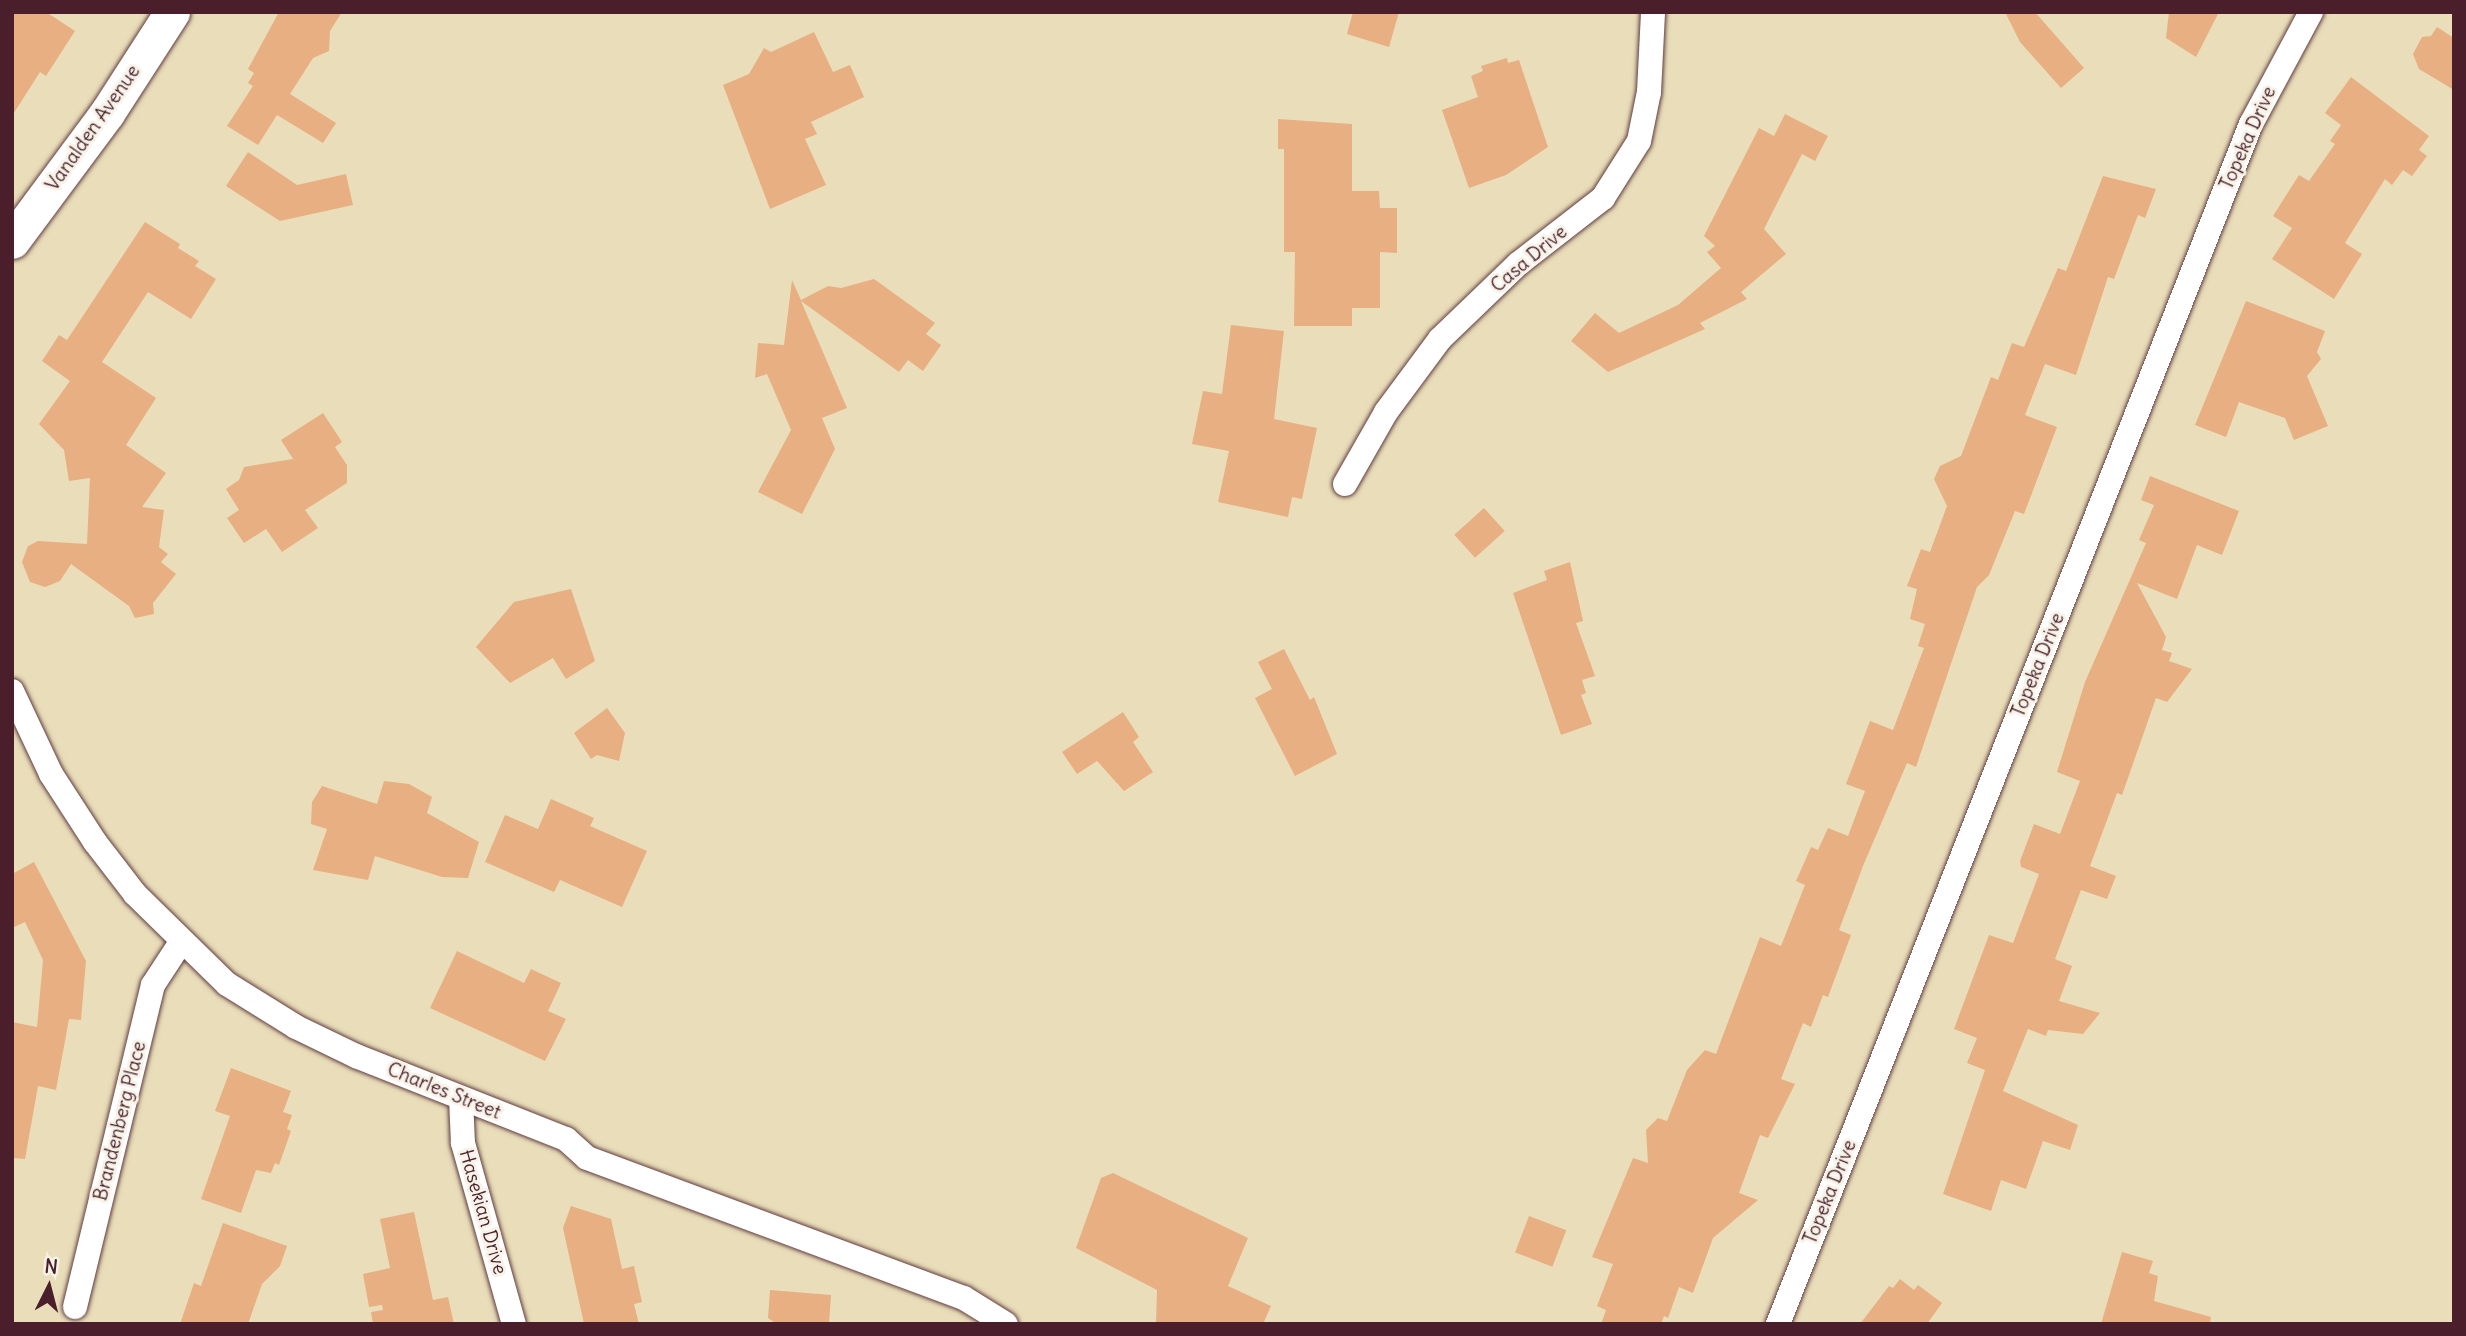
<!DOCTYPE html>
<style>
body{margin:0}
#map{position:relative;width:2466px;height:1336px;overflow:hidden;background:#e9deb9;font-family:Delius,sans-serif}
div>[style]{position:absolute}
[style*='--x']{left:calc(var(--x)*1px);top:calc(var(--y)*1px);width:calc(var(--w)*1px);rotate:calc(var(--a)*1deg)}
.building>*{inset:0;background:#e8af83;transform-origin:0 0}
.roads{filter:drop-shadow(0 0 2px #623c40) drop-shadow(0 0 2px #623c40)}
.street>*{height:24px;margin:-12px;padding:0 12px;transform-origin:12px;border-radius:12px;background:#fff}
.secondary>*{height:35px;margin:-17.5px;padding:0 17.5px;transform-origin:17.5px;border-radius:17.5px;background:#fff}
span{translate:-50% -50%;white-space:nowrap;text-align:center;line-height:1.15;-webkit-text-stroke:6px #f7f3e8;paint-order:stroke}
.street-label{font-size:19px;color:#4a1f2b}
.frame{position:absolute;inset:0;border:14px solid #4a1f2b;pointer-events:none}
.north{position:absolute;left:14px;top:1252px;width:70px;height:70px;-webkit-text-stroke:5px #f7f3e8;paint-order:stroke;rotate:6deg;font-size:19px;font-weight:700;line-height:28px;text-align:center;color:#4a1f2b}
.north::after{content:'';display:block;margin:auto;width:24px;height:32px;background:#4a1f2b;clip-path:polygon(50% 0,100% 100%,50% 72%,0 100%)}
</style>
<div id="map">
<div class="building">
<i style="clip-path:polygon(12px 12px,46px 12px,75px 31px,46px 76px,40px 72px,12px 116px)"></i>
<i style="clip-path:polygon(279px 12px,342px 12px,330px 31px,329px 51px,313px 58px,290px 94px,336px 123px,323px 143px,277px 115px,258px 145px,227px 126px,253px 86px,248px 83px,254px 73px,248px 69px)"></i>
<i style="clip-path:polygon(1353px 12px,1399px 12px,1389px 47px,1347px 34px)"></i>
<i style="clip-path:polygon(2005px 12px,2035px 12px,2084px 68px,2061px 88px,2020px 42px)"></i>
<i style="clip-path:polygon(2169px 12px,2219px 12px,2196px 57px,2166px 38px)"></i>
<i style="clip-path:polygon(2437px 27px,2454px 38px,2454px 90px,2419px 69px,2413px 54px,2422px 37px,2431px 36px)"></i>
<i style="clip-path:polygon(814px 32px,833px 72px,850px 65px,864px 97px,811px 122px,817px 134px,805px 139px,826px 185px,770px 209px,723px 85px,749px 74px,764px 48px,771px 52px)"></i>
<i style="clip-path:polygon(1507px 58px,1508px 63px,1519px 60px,1548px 147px,1506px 175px,1469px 188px,1442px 110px,1478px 97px,1471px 76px,1483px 71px,1481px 66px)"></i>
<i style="clip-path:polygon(2351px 77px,2429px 136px,2419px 150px,2427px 156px,2412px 176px,2403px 170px,2392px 185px,2385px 179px,2345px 243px,2362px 254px,2334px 299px,2272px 259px,2292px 228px,2273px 216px,2299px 175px,2309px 181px,2335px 144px,2330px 141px,2341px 125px,2325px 113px)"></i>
<i style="clip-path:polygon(1785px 114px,1828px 136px,1815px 161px,1802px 154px,1764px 229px,1786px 254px,1741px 292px,1747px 299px,1700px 323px,1705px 329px,1608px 372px,1571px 341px,1595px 313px,1619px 333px,1678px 305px,1721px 268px,1707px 252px,1715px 246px,1704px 236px,1759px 128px,1774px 136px)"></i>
<i style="clip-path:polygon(1278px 119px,1352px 124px,1352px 191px,1379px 191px,1380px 208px,1397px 208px,1397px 253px,1380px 252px,1380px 308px,1352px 308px,1352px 326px,1294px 326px,1295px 252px,1284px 252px,1284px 149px,1278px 149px)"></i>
<i style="clip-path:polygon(248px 152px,297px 185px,346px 174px,353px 205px,280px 221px,226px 186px)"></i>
<i style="clip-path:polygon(2103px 176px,2156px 189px,2145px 218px,2138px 215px,2114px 279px,2108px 277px,2076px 375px,2045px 364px,2025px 415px,2057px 427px,2024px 514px,2015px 511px,1989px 575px,1977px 587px,1916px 767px,1907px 763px,1863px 866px,1839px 930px,1851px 935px,1828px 997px,1823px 995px,1811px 1027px,1803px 1023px,1781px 1079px,1795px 1084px,1768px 1138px,1760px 1135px,1739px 1193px,1758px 1200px,1713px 1238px,1693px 1293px,1679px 1287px,1668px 1318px,1664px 1316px,1661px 1324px,1601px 1324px,1606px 1310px,1597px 1306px,1613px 1264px,1592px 1257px,1633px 1158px,1648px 1163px,1646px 1130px,1658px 1118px,1667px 1121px,1687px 1070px,1705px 1050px,1716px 1054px,1760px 937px,1781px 946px,1805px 885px,1796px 881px,1811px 847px,1818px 850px,1828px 828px,1848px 836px,1865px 791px,1846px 784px,1870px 721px,1893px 730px,1924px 648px,1918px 646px,1925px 624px,1910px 619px,1917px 589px,1907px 586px,1921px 549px,1930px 552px,1947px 506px,1934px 479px,1940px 466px,1961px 456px,1991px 377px,1998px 380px,2012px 343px,2024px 347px,2058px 268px,2066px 271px)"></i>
<i style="clip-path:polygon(145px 222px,180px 244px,178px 248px,199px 261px,195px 266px,216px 279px,191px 319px,148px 292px,102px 362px,156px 398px,126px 445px,166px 473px,142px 507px,164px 510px,159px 547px,168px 554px,161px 562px,176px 574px,153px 603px,154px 614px,135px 618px,129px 606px,71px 564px,60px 581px,45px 587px,30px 582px,22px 562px,28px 546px,38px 541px,87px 544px,90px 478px,69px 481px,64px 450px,39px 424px,70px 381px,42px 361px,59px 335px,67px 340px)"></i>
<i style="clip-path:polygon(874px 279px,935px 323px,926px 334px,941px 345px,923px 371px,908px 360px,899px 372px,801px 301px,847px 408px,822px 418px,835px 449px,802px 514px,758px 492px,791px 430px,767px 374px,755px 378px,758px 343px,784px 345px,792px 280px,801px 300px,828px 286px,841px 288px)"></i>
<i style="clip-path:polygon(2246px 301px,2325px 331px,2317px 352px,2321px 359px,2307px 376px,2328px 426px,2294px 440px,2285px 418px,2239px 402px,2226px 437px,2195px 425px)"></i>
<i style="clip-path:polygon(1231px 325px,1284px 331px,1274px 419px,1317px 428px,1302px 499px,1292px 497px,1288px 517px,1218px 502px,1229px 451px,1192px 444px,1203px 391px,1222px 394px)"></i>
<i style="clip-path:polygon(323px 413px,342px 442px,335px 447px,347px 465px,347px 483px,305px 510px,318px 528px,282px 552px,266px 529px,244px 543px,227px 518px,239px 510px,226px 489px,239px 480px,244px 467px,293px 459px,281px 440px)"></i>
<i style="clip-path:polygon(2150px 476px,2239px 511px,2222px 555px,2197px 545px,2177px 599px,2137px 583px,2166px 637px,2162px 650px,2172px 653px,2169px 661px,2192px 669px,2167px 702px,2156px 698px,2122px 795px,2117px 793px,2090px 866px,2116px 876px,2107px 899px,2081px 890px,2055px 959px,2072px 966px,2059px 1001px,2100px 1013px,2083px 1034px,2048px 1030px,2046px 1036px,2028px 1029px,2003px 1091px,2078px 1125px,2070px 1150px,2043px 1141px,2026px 1189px,2001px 1180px,1991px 1211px,1943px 1194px,1985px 1070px,1967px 1063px,1977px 1038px,1954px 1029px,1989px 935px,2013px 943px,2039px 874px,2021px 867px,2020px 861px,2034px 824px,2060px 834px,2080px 781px,2057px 772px,2085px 682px,2146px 543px,2139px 540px,2154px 505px,2141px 500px)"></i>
<i style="left:1484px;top:508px;width:31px;height:40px;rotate:48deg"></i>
<i style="clip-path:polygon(1570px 562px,1583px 621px,1576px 623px,1595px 676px,1582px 680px,1586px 693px,1581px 695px,1592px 724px,1561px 735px,1513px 593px,1547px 580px,1544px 571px)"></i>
<i style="clip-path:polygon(571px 589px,595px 661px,566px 679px,553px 658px,510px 683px,476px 647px,514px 602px)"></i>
<i style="clip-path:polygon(1284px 649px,1310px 700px,1314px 697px,1337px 754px,1295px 776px,1255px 698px,1272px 689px,1258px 662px)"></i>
<i style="clip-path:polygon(607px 708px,625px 733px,619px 761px,597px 755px,591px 759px,574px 733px)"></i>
<i style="clip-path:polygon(1123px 712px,1139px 737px,1133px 742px,1153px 772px,1124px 791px,1097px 761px,1077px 774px,1062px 752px)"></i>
<i style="clip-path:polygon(384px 781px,409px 784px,432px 797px,427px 813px,479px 842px,468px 878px,442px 877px,375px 856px,368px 880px,313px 870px,327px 829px,311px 824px,312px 802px,322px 786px,377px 804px)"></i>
<i style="clip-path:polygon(551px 799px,594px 818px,590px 826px,647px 851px,622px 907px,560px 880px,554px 892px,485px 862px,505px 815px,538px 829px)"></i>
<i style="clip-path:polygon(34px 862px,86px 961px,81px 1020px,69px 1019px,56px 1090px,38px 1086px,25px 1159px,12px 1158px,12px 1022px,37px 1027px,43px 960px,25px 922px,12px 928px,12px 874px)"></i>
<i style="clip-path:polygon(457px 951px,524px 983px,531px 969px,561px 983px,548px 1011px,566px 1019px,545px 1061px,430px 1008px)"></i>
<i style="clip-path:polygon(231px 1068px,291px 1091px,283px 1112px,292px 1115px,287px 1129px,291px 1131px,279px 1165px,275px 1163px,271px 1173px,256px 1170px,241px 1213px,201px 1199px,230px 1116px,215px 1111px)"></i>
<i style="clip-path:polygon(1113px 1173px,1248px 1238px,1228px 1286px,1271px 1306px,1263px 1324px,1156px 1324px,1157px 1290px,1076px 1248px,1101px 1178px)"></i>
<i style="clip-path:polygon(571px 1206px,611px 1219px,622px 1269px,634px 1266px,642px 1302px,634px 1304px,639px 1324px,584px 1324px,563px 1228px)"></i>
<i style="clip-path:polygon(414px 1212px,433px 1300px,448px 1297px,454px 1324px,373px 1324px,371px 1312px,383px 1310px,382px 1305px,369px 1307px,363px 1274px,390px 1268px,380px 1219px)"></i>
<i style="left:1529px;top:1216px;width:40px;height:39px;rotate:21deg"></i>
<i style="clip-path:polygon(223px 1223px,287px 1246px,280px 1266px,262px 1284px,248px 1324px,180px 1324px,194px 1283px,201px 1286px)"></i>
<i style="clip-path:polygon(2122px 1252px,2153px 1261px,2149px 1273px,2158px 1276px,2154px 1301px,2211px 1317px,2210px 1324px,2101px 1324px)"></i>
<i style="clip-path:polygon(1900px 1279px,1914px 1290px,1918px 1285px,1942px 1303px,1927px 1324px,1860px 1324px,1889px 1286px,1893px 1288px)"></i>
<i style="clip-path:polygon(770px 1290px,831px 1295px,829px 1324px,777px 1324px,768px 1318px)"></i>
</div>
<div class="roads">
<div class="street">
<i style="--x:1345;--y:484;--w:83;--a:-60.3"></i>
<i style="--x:1386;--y:412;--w:91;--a:-53.5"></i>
<i style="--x:1440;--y:339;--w:108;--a:-43.9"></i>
<i style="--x:1518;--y:264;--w:108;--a:-37.8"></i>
<i style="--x:1603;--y:198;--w:67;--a:-57.7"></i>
<i style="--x:1639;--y:141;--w:50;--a:-78.5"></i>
<i style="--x:1649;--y:92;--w:80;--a:-87.1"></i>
<i style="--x:12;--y:691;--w:92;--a:64.8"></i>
<i style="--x:51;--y:774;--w:81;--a:57.1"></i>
<i style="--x:95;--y:842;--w:66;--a:52.4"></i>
<i style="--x:135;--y:894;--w:129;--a:44.4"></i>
<i style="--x:227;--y:984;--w:81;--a:31.9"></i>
<i style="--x:296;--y:1027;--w:67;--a:25.8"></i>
<i style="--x:356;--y:1056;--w:226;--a:21.6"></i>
<i style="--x:566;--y:1139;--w:28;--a:42"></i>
<i style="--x:587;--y:1158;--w:402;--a:20.4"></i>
<i style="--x:964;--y:1298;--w:49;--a:31.8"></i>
<i style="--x:461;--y:1098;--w:45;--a:87.5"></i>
<i style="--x:463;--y:1143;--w:188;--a:74.3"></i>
<i style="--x:75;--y:1307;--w:331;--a:-76.4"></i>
<i style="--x:153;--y:985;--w:51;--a:-56.9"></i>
<i style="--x:1778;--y:1324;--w:1290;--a:-68.49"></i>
<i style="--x:2251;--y:124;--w:127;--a:-61.8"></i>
</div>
<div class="secondary">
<i style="--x:12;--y:241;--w:159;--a:-53.4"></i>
<i style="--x:107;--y:113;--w:120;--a:-57.2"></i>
</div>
</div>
<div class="street-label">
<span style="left:93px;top:128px;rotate:-55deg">Vanalden Avenue</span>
<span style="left:2248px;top:138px;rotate:-66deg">Topeka Drive</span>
<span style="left:1529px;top:259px;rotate:-40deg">Casa Drive</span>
<span style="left:2038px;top:665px;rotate:-68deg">Topeka Drive</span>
<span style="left:444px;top:1091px;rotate:22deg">Charles Street</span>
<span style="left:120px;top:1121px;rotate:-76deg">Brandenberg Place</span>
<span style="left:1830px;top:1192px;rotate:-68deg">Topeka Drive</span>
<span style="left:483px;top:1212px;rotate:74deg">Hasekian Drive</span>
</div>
<div class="frame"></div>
<div class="north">N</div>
</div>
